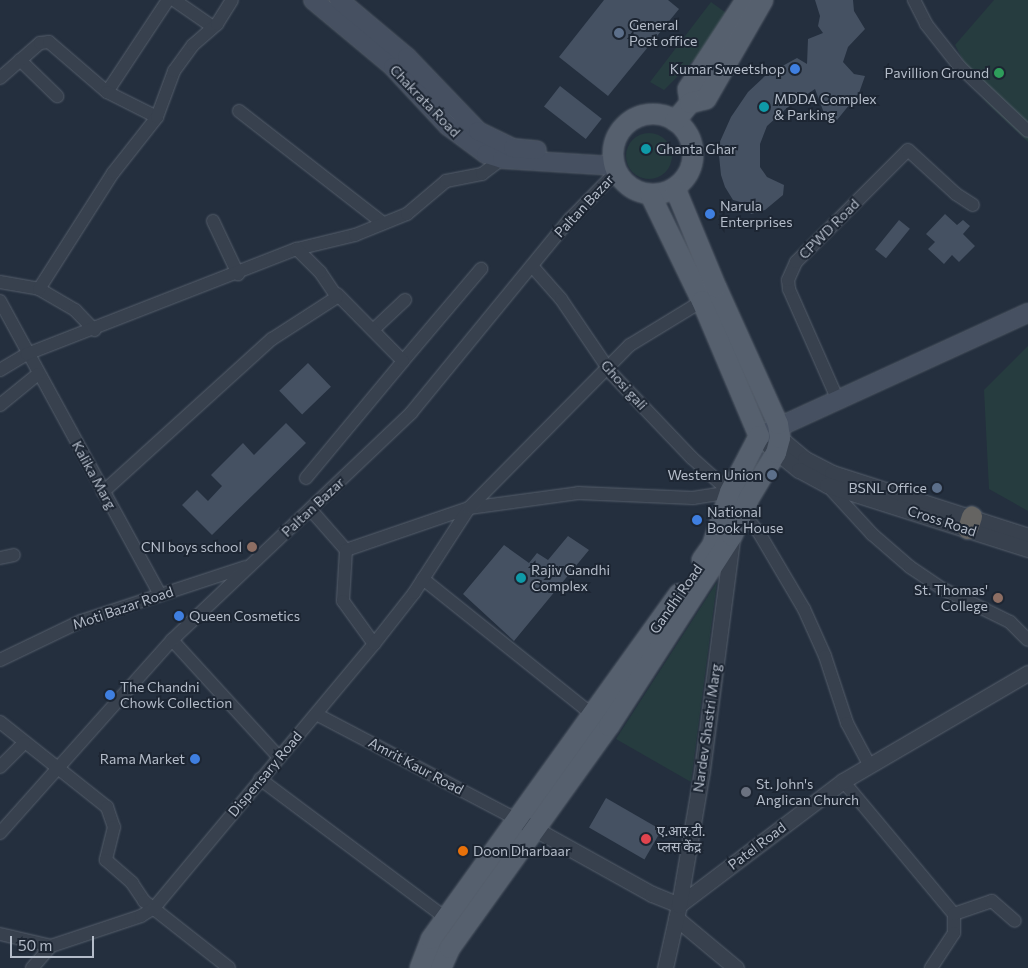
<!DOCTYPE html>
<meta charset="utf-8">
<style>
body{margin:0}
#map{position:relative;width:1028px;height:968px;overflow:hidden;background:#242f3e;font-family:Commissioner,"Noto Sans Devanagari",sans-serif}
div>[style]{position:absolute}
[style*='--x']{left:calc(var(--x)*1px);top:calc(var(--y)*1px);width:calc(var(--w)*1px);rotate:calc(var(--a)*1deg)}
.green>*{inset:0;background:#263c3f}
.round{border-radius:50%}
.building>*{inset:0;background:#455162;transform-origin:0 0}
.roads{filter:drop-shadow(0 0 1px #565f6c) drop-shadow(0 0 1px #565f6c)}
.minor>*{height:12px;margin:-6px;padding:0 6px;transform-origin:6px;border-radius:6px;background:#38414e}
.tertiary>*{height:15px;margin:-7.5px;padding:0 7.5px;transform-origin:7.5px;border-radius:7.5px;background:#38414e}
.secondary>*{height:18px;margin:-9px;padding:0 9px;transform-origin:9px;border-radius:9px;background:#465061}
.primary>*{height:20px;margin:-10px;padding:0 10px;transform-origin:10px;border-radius:10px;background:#56606e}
.primary>.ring{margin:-10px;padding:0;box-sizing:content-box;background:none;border:20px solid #56606e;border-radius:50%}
.trunk>*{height:20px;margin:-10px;padding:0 10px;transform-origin:10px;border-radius:10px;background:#656462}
.dots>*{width:14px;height:14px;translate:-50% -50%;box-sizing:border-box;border:2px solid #1d2633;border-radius:50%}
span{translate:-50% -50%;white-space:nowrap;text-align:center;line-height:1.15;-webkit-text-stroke:4px #1d2633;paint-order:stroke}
.poi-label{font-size:14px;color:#b4bcc9}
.left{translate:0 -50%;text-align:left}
.right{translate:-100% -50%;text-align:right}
.street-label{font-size:14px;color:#b4bcc9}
.scale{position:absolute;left:10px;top:936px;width:84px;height:22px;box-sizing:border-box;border:2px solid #b4bcc9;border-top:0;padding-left:6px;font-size:15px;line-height:18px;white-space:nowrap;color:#b4bcc9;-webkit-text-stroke:4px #1d2633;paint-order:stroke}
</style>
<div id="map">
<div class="green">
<i style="clip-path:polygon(994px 0,1028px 0,1028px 142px,985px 101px,955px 45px)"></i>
<i style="clip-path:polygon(711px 2px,729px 15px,711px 43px,664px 90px,650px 82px)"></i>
<i class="round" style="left:626px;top:133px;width:46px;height:46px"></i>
<i style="clip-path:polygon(1028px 346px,1028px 511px,989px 489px,984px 390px)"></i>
<i style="clip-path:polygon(717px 582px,691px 782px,616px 739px)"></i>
</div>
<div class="building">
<i style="clip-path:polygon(604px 0,668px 0,679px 9px,608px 96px,559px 57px)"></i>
<i style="clip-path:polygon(815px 0,853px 0,854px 11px,865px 29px,848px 47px,843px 62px,854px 74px,865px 76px,859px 93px,837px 120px,827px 121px,815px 89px,788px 107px,767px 126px,760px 144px,760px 167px,767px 177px,784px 185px,783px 195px,765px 210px,751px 214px,744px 203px,733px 200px,725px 187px,721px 175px,718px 146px,731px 117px,748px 92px,766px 75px,797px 58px,807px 64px,808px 39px,823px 33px,818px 26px,820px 16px)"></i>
<i style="left:560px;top:86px;width:53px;height:26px;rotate:38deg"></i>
<i style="clip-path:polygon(945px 214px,957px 225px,963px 220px,970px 226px,963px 234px,975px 246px,959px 262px,952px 255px,944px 264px,928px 249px,935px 242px,926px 234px)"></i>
<i style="left:899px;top:220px;width:14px;height:38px;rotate:39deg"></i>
<i style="left:308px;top:363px;width:33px;height:40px;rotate:46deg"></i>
<i style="clip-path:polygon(286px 423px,306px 443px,212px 535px,182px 505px,197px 490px,208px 501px,222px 486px,211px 475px,243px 443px,254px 455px)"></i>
<i style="clip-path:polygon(568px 536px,589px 550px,514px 641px,463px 594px,504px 545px,529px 563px,537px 553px,548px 560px)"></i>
<i style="left:606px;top:798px;width:64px;height:34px;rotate:30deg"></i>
</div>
<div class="roads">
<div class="minor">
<i style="--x:174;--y:0;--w:47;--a:34.7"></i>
<i style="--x:914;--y:0;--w:27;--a:63"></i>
<i style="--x:926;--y:24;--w:55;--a:51.7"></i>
<i style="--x:960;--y:67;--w:93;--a:43.3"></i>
<i style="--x:20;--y:60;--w:52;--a:44.2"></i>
<i style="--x:0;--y:78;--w:53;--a:-41.2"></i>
<i style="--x:40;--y:43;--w:9;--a:-6"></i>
<i style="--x:49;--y:42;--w:77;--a:40.8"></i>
<i style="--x:107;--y:92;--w:110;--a:-56.5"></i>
<i style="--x:107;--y:92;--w:56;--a:26.6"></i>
<i style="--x:239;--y:111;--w:182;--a:37.9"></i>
<i style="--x:213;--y:221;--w:59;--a:64.7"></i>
<i style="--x:532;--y:266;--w:44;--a:48.7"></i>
<i style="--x:561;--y:299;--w:91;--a:55.8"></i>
<i style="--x:612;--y:374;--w:116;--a:46.4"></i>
<i style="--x:692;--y:458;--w:51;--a:41.8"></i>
<i style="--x:0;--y:282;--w:40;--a:10"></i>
<i style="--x:39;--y:289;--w:42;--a:30.3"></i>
<i style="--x:75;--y:310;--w:28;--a:46"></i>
<i style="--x:39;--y:289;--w:138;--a:-57.5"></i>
<i style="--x:113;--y:173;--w:71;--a:-51.8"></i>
<i style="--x:157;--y:117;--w:49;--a:-69.7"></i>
<i style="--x:174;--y:71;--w:32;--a:-54"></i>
<i style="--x:193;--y:45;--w:32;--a:-41"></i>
<i style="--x:217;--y:24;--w:28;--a:-58"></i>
<i style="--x:0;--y:301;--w:335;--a:61.4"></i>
<i style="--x:373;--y:330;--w:44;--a:-43.2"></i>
<i style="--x:403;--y:361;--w:121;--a:-49.7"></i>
<i style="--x:0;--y:370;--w:31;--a:-31"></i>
<i style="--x:27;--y:354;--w:290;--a:-21.3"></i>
<i style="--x:297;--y:249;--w:60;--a:-13.6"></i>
<i style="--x:355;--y:235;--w:56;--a:-22"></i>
<i style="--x:407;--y:214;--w:51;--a:-40.2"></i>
<i style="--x:446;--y:181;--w:37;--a:-11"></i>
<i style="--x:482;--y:174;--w:25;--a:-37"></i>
<i style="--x:837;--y:398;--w:119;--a:-113.8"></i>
<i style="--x:789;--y:289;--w:9;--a:-96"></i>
<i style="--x:788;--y:280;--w:20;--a:-66"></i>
<i style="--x:796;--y:262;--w:158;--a:-45"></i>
<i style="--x:908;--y:150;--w:65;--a:42.5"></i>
<i style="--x:956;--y:194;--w:20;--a:33"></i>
<i style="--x:0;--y:405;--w:49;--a:-39.2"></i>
<i style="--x:306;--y:478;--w:152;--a:-50.3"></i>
<i style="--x:403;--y:361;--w:94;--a:-134.6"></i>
<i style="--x:827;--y:485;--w:67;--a:47.4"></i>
<i style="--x:872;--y:534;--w:50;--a:41"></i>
<i style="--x:910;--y:567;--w:40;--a:34"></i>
<i style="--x:943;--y:589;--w:75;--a:26.2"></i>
<i style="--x:1010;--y:622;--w:25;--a:45"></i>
<i style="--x:103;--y:492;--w:228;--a:-42.2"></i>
<i style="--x:272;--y:339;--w:77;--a:-32.9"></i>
<i style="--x:337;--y:297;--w:30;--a:-124"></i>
<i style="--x:320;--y:272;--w:33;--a:-135"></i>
<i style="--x:311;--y:510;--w:53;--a:48.8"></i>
<i style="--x:346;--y:550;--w:130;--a:-18.9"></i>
<i style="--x:469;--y:508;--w:110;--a:-7.8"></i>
<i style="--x:578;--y:493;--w:115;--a:2.5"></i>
<i style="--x:693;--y:498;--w:37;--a:-9"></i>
<i style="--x:743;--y:514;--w:23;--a:49"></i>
<i style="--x:758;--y:531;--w:91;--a:59.5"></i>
<i style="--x:804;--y:609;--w:51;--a:65.9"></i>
<i style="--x:825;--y:656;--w:71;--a:71.8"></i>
<i style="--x:847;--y:723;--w:49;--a:61.9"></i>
<i style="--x:346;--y:550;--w:51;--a:93.4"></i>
<i style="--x:343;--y:601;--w:53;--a:54.2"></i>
<i style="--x:0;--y:558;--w:14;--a:-12"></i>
<i style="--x:423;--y:579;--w:219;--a:38.7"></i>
<i style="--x:172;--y:640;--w:159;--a:47.6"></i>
<i style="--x:0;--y:660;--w:90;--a:-25.7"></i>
<i style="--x:81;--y:621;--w:173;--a:-18.2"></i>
<i style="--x:316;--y:714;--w:226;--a:27.7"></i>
<i style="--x:0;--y:722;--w:137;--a:38.5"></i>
<i style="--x:107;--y:807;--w:21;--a:71"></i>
<i style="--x:114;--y:827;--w:34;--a:104"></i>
<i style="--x:106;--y:860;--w:35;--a:41"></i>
<i style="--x:132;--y:883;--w:22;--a:56"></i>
<i style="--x:144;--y:901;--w:108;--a:38.2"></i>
<i style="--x:0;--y:767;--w:34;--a:-45"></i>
<i style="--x:260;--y:779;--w:232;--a:36.8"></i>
<i style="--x:843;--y:781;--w:173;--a:50.2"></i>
<i style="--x:954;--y:914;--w:19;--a:90"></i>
<i style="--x:954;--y:933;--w:42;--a:123.3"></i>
<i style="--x:0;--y:833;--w:259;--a:-48.3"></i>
<i style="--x:172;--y:640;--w:330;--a:-43.5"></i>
<i style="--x:411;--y:413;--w:251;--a:-50.7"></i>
<i style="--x:570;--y:219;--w:67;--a:-45.6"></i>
<i style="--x:954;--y:914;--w:40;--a:-18.9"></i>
<i style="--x:992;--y:901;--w:30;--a:41"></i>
<i style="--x:0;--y:934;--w:52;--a:13.2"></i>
<i style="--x:51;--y:946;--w:95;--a:-18.4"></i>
<i style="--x:141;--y:916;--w:15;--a:-32"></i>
<i style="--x:154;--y:908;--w:344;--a:-50.2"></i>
<i style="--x:374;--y:644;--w:65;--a:-51.9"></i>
<i style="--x:414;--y:593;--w:101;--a:-57.1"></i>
<i style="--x:469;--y:508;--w:229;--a:-45.4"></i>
<i style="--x:630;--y:345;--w:84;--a:-31.4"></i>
<i style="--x:32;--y:968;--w:29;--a:-49"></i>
</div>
<div class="tertiary">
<i style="--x:780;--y:438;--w:33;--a:40"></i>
<i style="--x:805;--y:459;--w:30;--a:27"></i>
<i style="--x:832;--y:473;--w:206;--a:17.8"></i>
<i style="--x:769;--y:446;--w:38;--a:39"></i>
<i style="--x:799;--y:470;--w:32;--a:28"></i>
<i style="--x:827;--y:485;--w:211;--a:17.7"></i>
<i style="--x:526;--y:824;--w:144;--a:29.1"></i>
<i style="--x:652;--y:894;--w:29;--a:22"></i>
<i style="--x:679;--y:905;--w:206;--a:-37.1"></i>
<i style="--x:843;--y:781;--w:214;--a:-30.3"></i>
<i style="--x:676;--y:918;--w:78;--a:39.8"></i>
<i style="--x:665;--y:968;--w:65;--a:-77.5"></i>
<i style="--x:679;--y:905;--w:137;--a:-80.3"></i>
<i style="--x:702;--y:770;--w:234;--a:-82.6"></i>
</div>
<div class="secondary">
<i style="--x:313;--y:0;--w:104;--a:39.9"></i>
<i style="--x:393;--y:67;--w:81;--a:47"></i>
<i style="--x:448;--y:126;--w:47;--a:36.4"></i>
<i style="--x:486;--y:154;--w:17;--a:17"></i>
<i style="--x:502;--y:159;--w:113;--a:3.5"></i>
<i style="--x:339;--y:0;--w:89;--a:40"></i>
<i style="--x:407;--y:57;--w:103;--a:46.2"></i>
<i style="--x:478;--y:131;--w:39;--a:26"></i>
<i style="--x:513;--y:148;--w:24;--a:5"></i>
<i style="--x:759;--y:436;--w:296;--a:-24.6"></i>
</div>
<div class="primary">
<i style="--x:690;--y:103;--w:14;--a:-98"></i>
<i style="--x:688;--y:89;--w:106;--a:-56.9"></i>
<i class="ring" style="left:613px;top:114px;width:60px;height:60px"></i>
<i style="--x:675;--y:121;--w:23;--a:-50"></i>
<i style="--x:690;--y:103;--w:16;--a:-14"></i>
<i style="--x:706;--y:99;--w:114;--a:-60.1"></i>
<i style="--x:650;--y:194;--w:119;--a:64.1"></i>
<i style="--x:702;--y:301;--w:147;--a:67.1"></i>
<i style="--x:759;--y:436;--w:63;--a:117.4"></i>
<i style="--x:730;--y:492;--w:57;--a:108.4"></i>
<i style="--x:712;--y:546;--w:17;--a:126"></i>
<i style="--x:420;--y:968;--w:31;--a:-69"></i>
<i style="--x:431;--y:939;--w:425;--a:-54.3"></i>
<i style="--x:441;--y:968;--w:22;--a:-66"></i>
<i style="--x:450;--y:948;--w:273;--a:-54.4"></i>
<i style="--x:609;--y:726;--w:226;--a:-57.1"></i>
<i style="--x:732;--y:536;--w:42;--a:-65.9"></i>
<i style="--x:749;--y:498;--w:52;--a:-59"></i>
<i style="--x:776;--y:453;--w:16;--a:-75"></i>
<i style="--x:780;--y:438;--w:14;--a:-98"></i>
<i style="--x:778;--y:424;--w:150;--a:-114.3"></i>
<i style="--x:716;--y:287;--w:107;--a:-112.5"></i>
</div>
<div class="trunk">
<i style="--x:968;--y:529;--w:13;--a:-72"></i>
</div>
</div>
<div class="dots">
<i style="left:619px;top:33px;background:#5c6f8a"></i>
<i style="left:795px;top:69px;background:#3f7fe0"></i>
<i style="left:999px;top:73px;background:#2e9e5b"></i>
<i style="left:764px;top:107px;background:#0f9aa8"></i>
<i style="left:646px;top:149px;background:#0f9aa8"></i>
<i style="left:710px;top:214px;background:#3f7fe0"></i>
<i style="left:772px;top:475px;background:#5c6f8a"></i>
<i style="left:937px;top:488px;background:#5c6f8a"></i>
<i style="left:697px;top:520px;background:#3f7fe0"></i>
<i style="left:252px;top:547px;background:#8d6e63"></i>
<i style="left:521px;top:578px;background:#0f9aa8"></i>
<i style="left:998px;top:598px;background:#8d6e63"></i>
<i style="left:179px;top:616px;background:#3f7fe0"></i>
<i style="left:110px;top:695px;background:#3f7fe0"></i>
<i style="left:195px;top:759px;background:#3f7fe0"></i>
<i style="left:746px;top:792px;background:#6b7280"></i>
<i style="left:646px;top:839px;background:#e0444e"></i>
<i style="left:463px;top:851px;background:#e8710a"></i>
</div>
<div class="poi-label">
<span class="left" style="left:629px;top:33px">General<br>Post office</span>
<span class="right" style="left:785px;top:69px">Kumar Sweetshop</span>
<span class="right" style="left:989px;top:73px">Pavillion Ground</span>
<span class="left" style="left:774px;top:107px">MDDA Complex<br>&amp; Parking</span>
<span class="left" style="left:656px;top:149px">Ghanta Ghar</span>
<span class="left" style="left:720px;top:214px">Narula<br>Enterprises</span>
<span class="right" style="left:762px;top:475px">Western Union</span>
<span class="right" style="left:927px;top:488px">BSNL Office</span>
<span class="left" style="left:707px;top:520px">National<br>Book House</span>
<span class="right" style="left:242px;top:547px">CNI boys school</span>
<span class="left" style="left:531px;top:578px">Rajiv Gandhi<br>Complex</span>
<span class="right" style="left:988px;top:598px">St. Thomas'<br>College</span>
<span class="left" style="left:189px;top:616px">Queen Cosmetics</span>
<span class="left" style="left:120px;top:695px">The Chandni<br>Chowk Collection</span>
<span class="right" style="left:185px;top:759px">Rama Market</span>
<span class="left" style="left:756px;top:792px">St. John's<br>Anglican Church</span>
<span class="left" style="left:657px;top:839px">ए.आर.टी.<br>प्लस केंद्र</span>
<span class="left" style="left:473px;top:851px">Doon Dharbaar</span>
</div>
<div class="street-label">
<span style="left:425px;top:101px;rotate:46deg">Chakrata Road</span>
<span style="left:584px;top:206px;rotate:-47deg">Paltan Bazar</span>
<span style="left:829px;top:229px;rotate:-45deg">CPWD Road</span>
<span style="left:624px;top:385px;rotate:48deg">Ghosi gali</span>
<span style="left:94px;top:475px;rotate:61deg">Kalika Marg</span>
<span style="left:313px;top:507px;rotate:-43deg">Paltan Bazar</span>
<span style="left:942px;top:521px;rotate:18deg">Cross Road</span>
<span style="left:676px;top:599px;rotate:-55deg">Gandhi Road</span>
<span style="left:123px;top:608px;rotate:-19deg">Moti Bazar Road</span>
<span style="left:707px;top:728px;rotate:-82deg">Nardev Shastri Marg</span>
<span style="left:416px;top:766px;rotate:28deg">Amrit Kaur Road</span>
<span style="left:265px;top:774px;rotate:-50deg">Dispensary Road</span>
<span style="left:757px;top:846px;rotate:-37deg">Patel Road</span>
</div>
<div class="scale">50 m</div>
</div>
